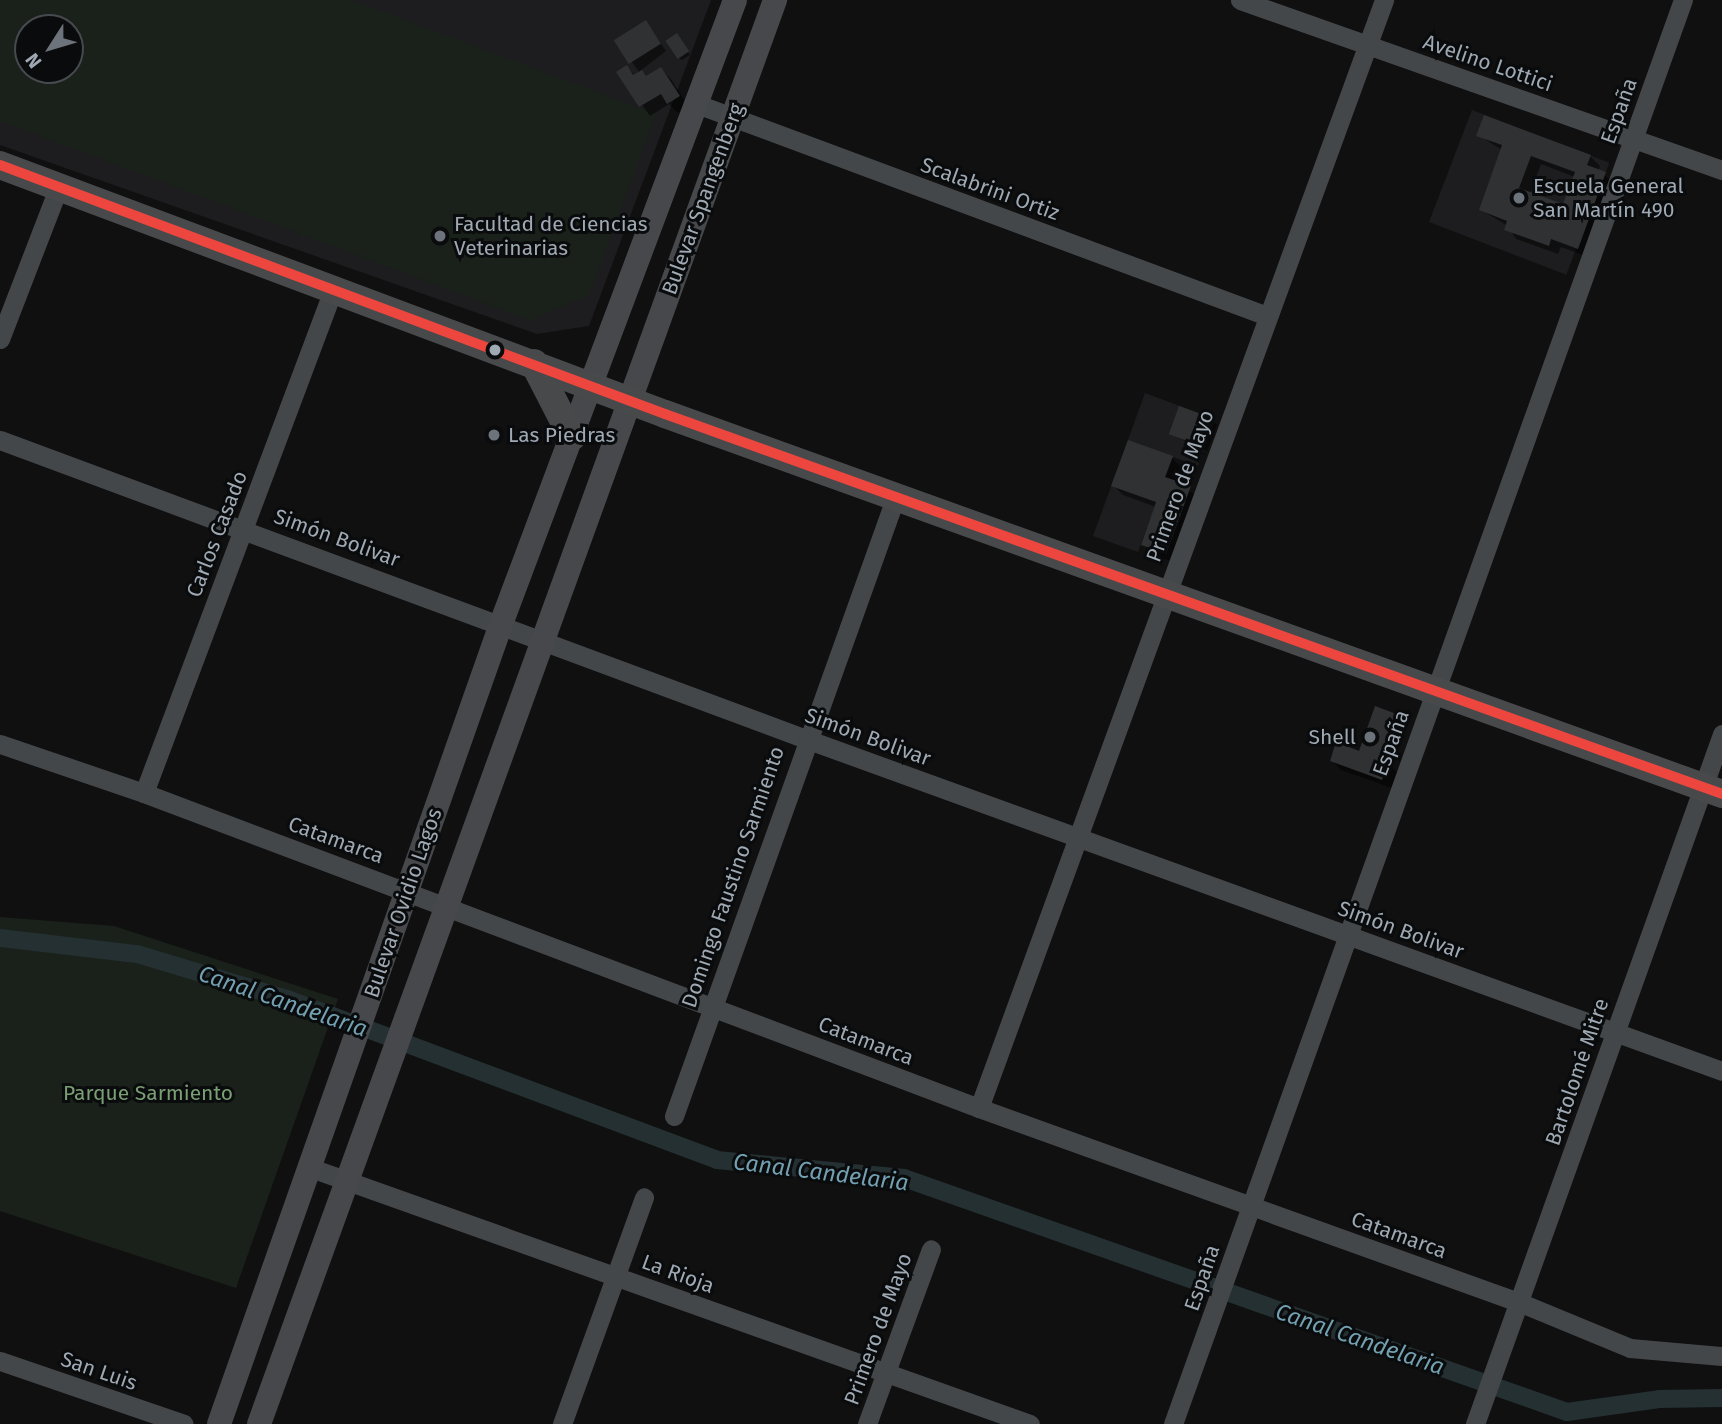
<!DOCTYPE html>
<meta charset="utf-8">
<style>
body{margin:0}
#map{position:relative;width:1722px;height:1424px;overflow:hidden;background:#101010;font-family:"Fira Sans",sans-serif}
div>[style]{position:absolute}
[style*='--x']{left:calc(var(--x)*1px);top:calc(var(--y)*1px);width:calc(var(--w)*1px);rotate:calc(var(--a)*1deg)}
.built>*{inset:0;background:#1d1d1f;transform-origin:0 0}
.green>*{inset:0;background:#1a211a}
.shadow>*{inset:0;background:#0007}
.canal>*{height:18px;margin:-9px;padding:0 9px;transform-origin:9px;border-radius:9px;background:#253033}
.building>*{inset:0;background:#303133;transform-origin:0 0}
.minor>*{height:19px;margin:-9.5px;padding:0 9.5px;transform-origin:9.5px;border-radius:9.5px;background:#444749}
.major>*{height:24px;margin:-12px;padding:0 12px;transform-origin:12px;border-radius:12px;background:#46484b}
.highway>*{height:28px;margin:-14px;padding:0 14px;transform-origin:14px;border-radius:14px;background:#47494b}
.bus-1>*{height:10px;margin:-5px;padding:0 5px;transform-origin:5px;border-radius:5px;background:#ed463e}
.dots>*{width:19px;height:19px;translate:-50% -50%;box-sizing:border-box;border:4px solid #0a0b0c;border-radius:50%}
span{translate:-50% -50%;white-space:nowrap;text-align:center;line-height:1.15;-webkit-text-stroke:6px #0a0b0c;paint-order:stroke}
.street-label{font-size:21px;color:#9fa9b3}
.poi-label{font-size:21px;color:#9fa9b3}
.left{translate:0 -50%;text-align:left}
.right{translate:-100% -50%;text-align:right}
.park-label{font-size:21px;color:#7b9f75}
.water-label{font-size:23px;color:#73a1b1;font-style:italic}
.north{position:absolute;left:14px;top:14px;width:70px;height:70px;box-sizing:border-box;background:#0a0b0c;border:2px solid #464a4f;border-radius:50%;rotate:233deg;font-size:19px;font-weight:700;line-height:28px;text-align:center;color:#9fa9b3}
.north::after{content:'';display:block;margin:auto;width:24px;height:32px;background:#6d737a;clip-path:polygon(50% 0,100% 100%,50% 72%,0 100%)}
</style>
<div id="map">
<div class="built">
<i style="clip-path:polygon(evenodd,0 0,711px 0,589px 326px,537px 334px,0 145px,0 0,28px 28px,70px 28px,70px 70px,28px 70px,28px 28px)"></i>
<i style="left:1472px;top:110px;width:147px;height:120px;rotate:21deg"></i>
<i style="clip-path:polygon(1145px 393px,1215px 419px,1198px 466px,1173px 457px,1138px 552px,1093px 536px)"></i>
</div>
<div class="green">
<i style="clip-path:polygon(evenodd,0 0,352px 0,656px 114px,589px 295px,530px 320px,0 121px,0 0,28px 28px,70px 28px,70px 70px,28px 70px,28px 28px)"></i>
<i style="clip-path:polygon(0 917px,114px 926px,338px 999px,236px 1288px,0 1211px)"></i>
</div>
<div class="shadow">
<i style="clip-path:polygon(651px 29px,666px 51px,640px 71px,647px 78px,661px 69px,671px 79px,688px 106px,678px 113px,669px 104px,650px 116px,619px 73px,627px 67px,635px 76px,640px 73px,617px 42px)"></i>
<i style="clip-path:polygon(679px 37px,690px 55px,682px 60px,679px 58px)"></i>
<i style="clip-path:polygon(evenodd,1478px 135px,1590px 156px,1600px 166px,1598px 171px,1615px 183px,1588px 257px,1561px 247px,1558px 254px,1516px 239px,1508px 226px,1481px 210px,1502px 150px,1478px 135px,1541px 164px,1575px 177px,1564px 206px,1530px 194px,1541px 164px)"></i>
<i style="clip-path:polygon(1211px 419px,1217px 425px,1207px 451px,1170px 434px)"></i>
<i style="clip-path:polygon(1172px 458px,1181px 467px,1176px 483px,1199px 497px,1176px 563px,1152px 554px,1143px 544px,1156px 507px,1123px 495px,1113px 485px)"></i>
<i style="clip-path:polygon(1398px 717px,1386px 762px,1397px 772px,1392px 788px,1341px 770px,1332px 760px,1360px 753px)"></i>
</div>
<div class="canal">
<i style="--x:0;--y:938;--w:138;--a:6.7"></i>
<i style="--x:137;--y:954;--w:157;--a:16.7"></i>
<i style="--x:287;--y:999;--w:459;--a:20.5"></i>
<i style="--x:717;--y:1160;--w:188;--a:5.5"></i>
<i style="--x:904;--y:1178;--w:703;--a:19.44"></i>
<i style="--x:1567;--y:1412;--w:93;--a:-8"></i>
<i style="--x:1659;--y:1399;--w:63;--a:-0.9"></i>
</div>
<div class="building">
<i style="left:646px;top:20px;width:28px;height:38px;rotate:58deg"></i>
<i style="left:677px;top:33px;width:22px;height:14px;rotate:56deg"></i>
<i style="clip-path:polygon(627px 65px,633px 75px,642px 70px,646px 76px,661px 67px,680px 96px,667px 104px,661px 94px,639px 107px,616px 72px)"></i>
<i style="clip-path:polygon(evenodd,1484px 115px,1591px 155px,1587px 165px,1606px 172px,1578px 249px,1551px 239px,1549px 246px,1504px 230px,1507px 221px,1479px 210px,1502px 145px,1476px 136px,1484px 115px,1531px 156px,1575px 172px,1563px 204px,1519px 188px,1531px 156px)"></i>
<i style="left:1179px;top:406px;width:35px;height:30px;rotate:20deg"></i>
<i style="clip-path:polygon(1128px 440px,1173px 456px,1165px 477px,1191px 486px,1166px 554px,1141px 545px,1156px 502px,1111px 486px)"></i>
<i style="clip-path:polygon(1375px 706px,1399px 715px,1384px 759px,1389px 761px,1382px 780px,1330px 761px,1336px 742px,1359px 751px)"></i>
</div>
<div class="minor">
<i style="--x:1240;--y:0;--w:511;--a:19.43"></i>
<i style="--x:697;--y:104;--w:608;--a:20.4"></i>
<i style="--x:0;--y:339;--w:164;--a:-68.9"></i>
<i style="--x:0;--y:440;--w:860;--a:20.35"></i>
<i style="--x:806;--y:739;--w:974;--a:19.92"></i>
<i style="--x:0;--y:744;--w:152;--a:18.8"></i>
<i style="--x:144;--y:793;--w:892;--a:20.67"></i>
<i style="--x:979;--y:1108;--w:576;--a:19.79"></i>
<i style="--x:1521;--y:1303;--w:118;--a:22.4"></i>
<i style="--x:1630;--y:1348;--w:92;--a:5"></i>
<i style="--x:144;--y:793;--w:537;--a:-69.41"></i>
<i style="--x:979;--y:1108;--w:1180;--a:-69.92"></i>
<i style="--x:674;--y:1116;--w:659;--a:-70.3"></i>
<i style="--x:311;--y:1168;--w:763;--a:19.6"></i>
<i style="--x:0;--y:1361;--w:194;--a:18.9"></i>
<i style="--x:562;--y:1424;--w:241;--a:-70.1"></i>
<i style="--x:867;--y:1424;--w:186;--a:-69.9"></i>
<i style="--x:1173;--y:1424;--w:1513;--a:-70.3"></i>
<i style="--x:1475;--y:1424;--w:733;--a:-70.3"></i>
</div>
<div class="major">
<i style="--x:219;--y:1424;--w:848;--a:-70.58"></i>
<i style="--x:501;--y:624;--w:666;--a:-69.44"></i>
<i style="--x:259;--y:1424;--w:1515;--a:-70.08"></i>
</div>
<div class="highway">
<i style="--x:0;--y:165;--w:710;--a:20.53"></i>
<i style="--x:665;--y:414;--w:1123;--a:19.77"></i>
<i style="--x:534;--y:363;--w:83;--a:62.8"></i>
</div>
<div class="bus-1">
<i style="--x:0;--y:165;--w:710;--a:20.53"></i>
<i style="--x:665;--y:414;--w:1123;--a:19.77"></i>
</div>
<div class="dots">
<i style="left:1519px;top:198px;background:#6d737a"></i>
<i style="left:440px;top:236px;background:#6d737a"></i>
<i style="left:495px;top:350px;background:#9fa9b3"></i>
<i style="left:494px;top:435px;background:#6d737a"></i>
<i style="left:1370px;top:737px;background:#6d737a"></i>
</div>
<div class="street-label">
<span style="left:1488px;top:63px;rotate:19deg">Avelino Lottici</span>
<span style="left:1619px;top:111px;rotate:-70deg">España</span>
<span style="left:990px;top:189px;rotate:20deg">Scalabrini Ortiz</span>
<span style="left:703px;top:199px;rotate:-70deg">Bulevar Spangenberg</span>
<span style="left:1180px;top:486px;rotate:-70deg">Primero de Mayo</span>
<span style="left:217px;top:534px;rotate:-69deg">Carlos Casado</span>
<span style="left:337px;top:538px;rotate:20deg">Simón Bolivar</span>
<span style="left:868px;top:737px;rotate:20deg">Simón Bolivar</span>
<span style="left:1391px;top:743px;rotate:-70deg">España</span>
<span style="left:336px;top:840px;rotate:20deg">Catamarca</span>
<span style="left:733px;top:877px;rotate:-71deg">Domingo Faustino Sarmiento</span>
<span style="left:403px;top:903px;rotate:-71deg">Bulevar Ovidio Lagos</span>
<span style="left:1401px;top:930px;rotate:20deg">Simón Bolivar</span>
<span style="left:866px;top:1041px;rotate:21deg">Catamarca</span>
<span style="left:1577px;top:1072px;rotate:-71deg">Bartolomé Mitre</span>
<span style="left:1399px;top:1235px;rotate:20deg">Catamarca</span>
<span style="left:678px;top:1274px;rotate:20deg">La Rioja</span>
<span style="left:1202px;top:1278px;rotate:-71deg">España</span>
<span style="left:878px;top:1329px;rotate:-70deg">Primero de Mayo</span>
<span style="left:99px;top:1371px;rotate:19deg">San Luis</span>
</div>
<div class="poi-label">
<span class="left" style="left:1533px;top:198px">Escuela General<br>San Martín 490</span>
<span class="left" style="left:454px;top:236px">Facultad de Ciencias<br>Veterinarias</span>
<span class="left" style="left:508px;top:435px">Las Piedras</span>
<span class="right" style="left:1356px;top:737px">Shell</span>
</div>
<div class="park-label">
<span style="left:148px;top:1093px">Parque Sarmiento</span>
</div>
<div class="water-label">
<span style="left:283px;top:1001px;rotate:19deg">Canal Candelaria</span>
<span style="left:821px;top:1172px;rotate:7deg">Canal Candelaria</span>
<span style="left:1360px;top:1339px;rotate:19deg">Canal Candelaria</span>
</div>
<div class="north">N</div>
</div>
